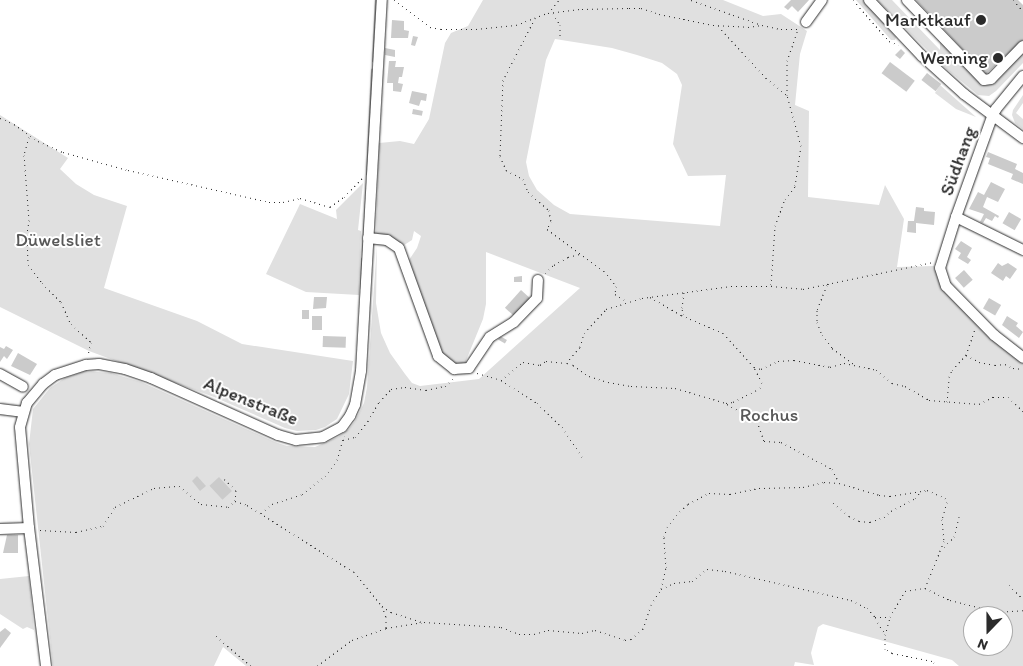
<!DOCTYPE html>
<meta charset="utf-8">
<style>
body{margin:0}
#map{position:relative;width:1023px;height:666px;overflow:hidden;background:#fff;font-family:Itim,sans-serif}
div>[style]{position:absolute}
[style*='--x']{left:calc(var(--x)*1px);top:calc(var(--y)*1px);width:calc(var(--w)*1px);rotate:calc(var(--a)*1deg)}
.green>*{inset:0;background:#e0e0e0}
.stream>*{height:2.5px;margin:-1.25px;padding:0 1.25px;transform-origin:1.25px;border-radius:1.25px;background:#b6b6b6}
.building>*{inset:0;background:#cbcbcb;transform-origin:0 0}
.path>*{height:1px;margin-top:-0.5px;transform-origin:0;background:repeating-linear-gradient(90deg,#2b2b2b 0 1px,transparent 0 5px)}
.roads{filter:drop-shadow(0 0 1px #2b2b2b) drop-shadow(0 0 1px #2b2b2b)}
.minor>*{height:10px;margin:-5px;padding:0 5px;transform-origin:5px;border-radius:5px;background:#fff}
.dots>*{width:14px;height:14px;translate:-50% -50%;box-sizing:border-box;border:2px solid #fff;border-radius:50%}
span{translate:-50% -50%;white-space:nowrap;text-align:center;line-height:1.15;-webkit-text-stroke:4px #fff;paint-order:stroke}
.poi-label{font-size:19px;color:#2b2b2b}
.right{translate:-100% -50%;text-align:right}
.street-label{font-size:19px;color:#2b2b2b}
.park-label{font-size:19px;color:#585858}
.north{position:absolute;left:963px;top:606px;width:50px;height:50px;box-sizing:border-box;background:#fff;border:1px solid #aaa;border-radius:50%;rotate:202deg;font-size:14px;font-weight:700;line-height:20px;text-align:center;color:#2b2b2b}
.north::after{content:'';display:block;margin:auto;width:18px;height:22px;background:#2b2b2b;clip-path:polygon(50% 0,100% 100%,50% 72%,0 100%)}
</style>
<div id="map">
<div class="green">
<i style="clip-path:polygon(evenodd,483px 0,723px 0,763px 16px,781px 14px,807px 31px,800px 54px,795px 105px,809px 111px,808px 197px,879px 205px,885px 185px,904px 219px,897px 267px,934px 266px,1023px 362px,1023px 666px,959px 666px,952px 660px,823px 624px,818px 627px,811px 653px,814px 665px,795px 662px,794px 666px,246px 666px,223px 647px,214px 666px,53px 666px,29px 444px,33px 409px,50px 388px,65px 378px,85px 371px,111px 373px,141px 382px,275px 442px,287px 446px,315px 447px,338px 437px,349px 429px,355px 421px,364px 403px,367px 387px,377px 245px,376px 303px,381px 333px,390px 353px,405px 374px,412px 383px,420px 386px,479px 379px,580px 288px,486px 252px,486px 304px,483px 319px,465px 363px,455px 366px,442px 354px,409px 260px,417px 248px,421px 236px,414px 231px,412px 240px,401px 247px,391px 239px,376px 233px,379px 143px,400px 141px,414px 144px,429px 119px,445px 43px,451px 33px,468px 26px,483px 0,555px 39px,612px 48px,637px 55px,662px 63px,677px 74px,682px 85px,673px 144px,688px 176px,726px 175px,720px 226px,570px 214px,554px 205px,537px 190px,529px 176px,526px 162px,546px 60px,555px 39px,483px 0,973px 616px,1003px 616px,1003px 646px,973px 646px,973px 616px)"></i>
<i style="clip-path:polygon(856px 0,863px 0,896px 37px,895px 40px,891px 40px)"></i>
<i style="clip-path:polygon(877px 0,892px 0,940px 50px,940px 41px,982px 85px,994px 84px,1023px 53px,1023px 63px,996px 91px,989px 96px,978px 95px,943px 66px)"></i>
<i style="clip-path:polygon(940px 85px,976px 117px,956px 109px,935px 93px)"></i>
<i style="clip-path:polygon(1023px 95px,1023px 103px,1016px 113px,1023px 119px,1023px 129px,1015px 123px,1012px 115px,1013px 110px)"></i>
<i style="clip-path:polygon(0 115px,68px 158px,60px 169px,76px 184px,94px 195px,127px 206px,104px 288px,197px 321px,242px 344px,353px 361px,349px 394px,337px 419px,325px 427px,316px 430px,297px 431px,285px 428px,214px 397px,89px 351px,0 307px)"></i>
<i style="clip-path:polygon(363px 183px,358px 230px,361px 231px,359px 295px,306px 292px,266px 274px,300px 204px,337px 219px,336px 210px)"></i>
<i style="clip-path:polygon(29px 576px,34px 630px,27px 627px,23px 629px,0 614px,0 579px)"></i>
</div>
<div class="stream">
<i style="--x:373;--y:61;--w:61;--a:-87.2"></i>
<i style="--x:367;--y:174;--w:104;--a:-87.2"></i>
<i style="--x:363;--y:252;--w:69;--a:-86.7"></i>
<i style="--x:361;--y:288;--w:29;--a:-88"></i>
</div>
<div class="building">
<i style="clip-path:polygon(791px 0,809px 0,798px 12px,792px 6px,788px 10px,784px 7px)"></i>
<i style="clip-path:polygon(916px 0,1018px 0,1023px 5px,1023px 40px,986px 74px)"></i>
<i style="clip-path:polygon(392px 20px,404px 21px,404px 30px,409px 31px,408px 38px,391px 38px)"></i>
<i style="clip-path:polygon(413px 36px,418px 37px,415px 46px,411px 45px)"></i>
<i style="clip-path:polygon(385px 48px,395px 50px,395px 57px,385px 55px)"></i>
<i style="clip-path:polygon(901px 49px,905px 53px,900px 59px,895px 55px)"></i>
<i style="clip-path:polygon(389px 61px,396px 61px,395px 67px,404px 67px,402px 77px,399px 77px,398px 83px,403px 84px,401px 92px,393px 91px,393px 83px,387px 83px)"></i>
<i style="left:890px;top:62px;width:31px;height:14px;rotate:37deg"></i>
<i style="left:927px;top:73px;width:18px;height:9px;rotate:38deg"></i>
<i style="clip-path:polygon(412px 91px,427px 94px,426px 101px,421px 100px,419px 106px,409px 103px)"></i>
<i style="left:413px;top:109px;width:10px;height:5px;rotate:11deg"></i>
<i style="clip-path:polygon(988px 152px,1017px 164px,1015px 169px,1023px 173px,1023px 184px,1011px 179px,1013px 174px,988px 164px,990px 158px,986px 157px)"></i>
<i style="clip-path:polygon(991px 182px,1005px 189px,998px 202px,987px 197px,983px 207px,999px 216px,998px 218px,995px 216px,992px 221px,986px 218px,983px 223px,980px 222px,984px 214px,969px 209px,978px 192px,984px 195px)"></i>
<i style="clip-path:polygon(916px 207px,924px 208px,924px 211px,935px 212px,934px 225px,916px 223px,916px 233px,907px 232px,908px 221px,914px 221px)"></i>
<i style="left:1009px;top:212px;width:14px;height:13px;rotate:30deg"></i>
<i style="clip-path:polygon(961px 241px,972px 248px,967px 257px,971px 260px,968px 264px,958px 258px,961px 253px,955px 249px)"></i>
<i style="clip-path:polygon(998px 263px,1002px 266px,1008px 263px,1017px 269px,1010px 279px,1006px 276px,1003px 281px,991px 273px)"></i>
<i style="left:964px;top:270px;width:13px;height:12px;rotate:48deg"></i>
<i style="clip-path:polygon(522px 276px,522px 282px,514px 282px,514px 277px)"></i>
<i style="left:521px;top:290px;width:13px;height:24px;rotate:42deg"></i>
<i style="clip-path:polygon(314px 297px,327px 297px,326px 308px,313px 309px)"></i>
<i style="left:989px;top:298px;width:14px;height:12px;rotate:30deg"></i>
<i style="left:302px;top:310px;width:7px;height:9px"></i>
<i style="left:312px;top:316px;width:10px;height:14px"></i>
<i style="clip-path:polygon(1007px 316px,1018px 323px,1016px 326px,1023px 332px,1019px 338px,1002px 325px)"></i>
<i style="left:323px;top:336px;width:23px;height:11px;rotate:2deg"></i>
<i style="left:500px;top:336px;width:8px;height:4px;rotate:30deg"></i>
<i style="clip-path:polygon(6px 346px,13px 350px,7px 359px,4px 356px,0 362px,0 347px,4px 349px)"></i>
<i style="clip-path:polygon(18px 353px,37px 364px,30px 375px,11px 366px)"></i>
<i style="clip-path:polygon(197px 476px,206px 486px,200px 491px,192px 481px)"></i>
<i style="left:219px;top:477px;width:19px;height:13px;rotate:47deg"></i>
<i style="clip-path:polygon(7px 535px,18px 535px,18px 553px,3px 553px)"></i>
<i style="clip-path:polygon(5px 628px,11px 633px,0 648px,0 632px)"></i>
</div>
<div class="path">
<i style="--x:394;--y:0;--w:45;--a:36.9"></i>
<i style="--x:430;--y:27;--w:11;--a:10"></i>
<i style="--x:441;--y:29;--w:35;--a:0"></i>
<i style="--x:476;--y:29;--w:40;--a:-5.7"></i>
<i style="--x:516;--y:25;--w:34;--a:-21"></i>
<i style="--x:548;--y:13;--w:34;--a:-7"></i>
<i style="--x:582;--y:9;--w:47;--a:-1.2"></i>
<i style="--x:629;--y:8;--w:12;--a:0"></i>
<i style="--x:641;--y:8;--w:19;--a:18"></i>
<i style="--x:659;--y:14;--w:55;--a:11.5"></i>
<i style="--x:713;--y:25;--w:35;--a:3"></i>
<i style="--x:748;--y:27;--w:14;--a:-8"></i>
<i style="--x:691;--y:0;--w:75;--a:19.4"></i>
<i style="--x:762;--y:25;--w:19;--a:12"></i>
<i style="--x:781;--y:29;--w:17;--a:0"></i>
<i style="--x:853;--y:0;--w:55;--a:48.7"></i>
<i style="--x:889;--y:41;--w:10;--a:24"></i>
<i style="--x:1013;--y:0;--w:15;--a:48"></i>
<i style="--x:548;--y:13;--w:17;--a:-50"></i>
<i style="--x:553;--y:13;--w:14;--a:60"></i>
<i style="--x:560;--y:25;--w:14;--a:90"></i>
<i style="--x:535;--y:18;--w:70;--a:117.3"></i>
<i style="--x:503;--y:80;--w:76;--a:92.3"></i>
<i style="--x:500;--y:156;--w:15;--a:67"></i>
<i style="--x:506;--y:170;--w:19;--a:28"></i>
<i style="--x:523;--y:179;--w:14;--a:69"></i>
<i style="--x:528;--y:192;--w:28;--a:41"></i>
<i style="--x:549;--y:210;--w:11;--a:80"></i>
<i style="--x:551;--y:221;--w:9;--a:117"></i>
<i style="--x:547;--y:229;--w:71;--a:36.4"></i>
<i style="--x:604;--y:271;--w:19;--a:51"></i>
<i style="--x:616;--y:286;--w:8;--a:97"></i>
<i style="--x:615;--y:294;--w:15;--a:32"></i>
<i style="--x:718;--y:26;--w:71;--a:47.3"></i>
<i style="--x:766;--y:78;--w:26;--a:39"></i>
<i style="--x:0;--y:118;--w:15;--a:23"></i>
<i style="--x:14;--y:124;--w:29;--a:35"></i>
<i style="--x:38;--y:141;--w:27;--a:24"></i>
<i style="--x:63;--y:152;--w:67;--a:15.5"></i>
<i style="--x:128;--y:170;--w:145;--a:12.8"></i>
<i style="--x:269;--y:202;--w:14;--a:0"></i>
<i style="--x:283;--y:202;--w:17;--a:-13"></i>
<i style="--x:300;--y:198;--w:31;--a:17"></i>
<i style="--x:330;--y:207;--w:17;--a:-36"></i>
<i style="--x:344;--y:197;--w:28;--a:-46"></i>
<i style="--x:29;--y:137;--w:19;--a:106"></i>
<i style="--x:24;--y:155;--w:65;--a:85.6"></i>
<i style="--x:29;--y:220;--w:15;--a:98"></i>
<i style="--x:27;--y:235;--w:30;--a:88"></i>
<i style="--x:28;--y:265;--w:23;--a:52"></i>
<i style="--x:42;--y:283;--w:27;--a:45"></i>
<i style="--x:61;--y:302;--w:24;--a:66"></i>
<i style="--x:71;--y:324;--w:27;--a:42"></i>
<i style="--x:91;--y:342;--w:13;--a:103"></i>
<i style="--x:545;--y:273;--w:12;--a:-42"></i>
<i style="--x:554;--y:265;--w:16;--a:-30"></i>
<i style="--x:568;--y:257;--w:12;--a:-14"></i>
<i style="--x:771;--y:285;--w:59;--a:-86.1"></i>
<i style="--x:775;--y:226;--w:29;--a:-70"></i>
<i style="--x:785;--y:199;--w:16;--a:-52"></i>
<i style="--x:795;--y:186;--w:40;--a:-81.5"></i>
<i style="--x:801;--y:146;--w:53;--a:-105.4"></i>
<i style="--x:787;--y:95;--w:34;--a:-90"></i>
<i style="--x:787;--y:61;--w:34;--a:-71"></i>
<i style="--x:827;--y:285;--w:27;--a:112"></i>
<i style="--x:817;--y:310;--w:12;--a:90"></i>
<i style="--x:817;--y:322;--w:14;--a:69"></i>
<i style="--x:822;--y:335;--w:16;--a:52"></i>
<i style="--x:832;--y:348;--w:29;--a:36"></i>
<i style="--x:650;--y:297;--w:36;--a:30"></i>
<i style="--x:681;--y:315;--w:46;--a:23.2"></i>
<i style="--x:723;--y:333;--w:46;--a:47.6"></i>
<i style="--x:754;--y:367;--w:7;--a:16"></i>
<i style="--x:761;--y:369;--w:19;--a:-25"></i>
<i style="--x:778;--y:361;--w:16;--a:-4"></i>
<i style="--x:794;--y:360;--w:37;--a:11"></i>
<i style="--x:830;--y:367;--w:15;--a:-16"></i>
<i style="--x:844;--y:363;--w:33;--a:12"></i>
<i style="--x:876;--y:370;--w:21;--a:39"></i>
<i style="--x:892;--y:383;--w:13;--a:13"></i>
<i style="--x:905;--y:386;--w:28;--a:30"></i>
<i style="--x:929;--y:400;--w:50;--a:4.6"></i>
<i style="--x:979;--y:404;--w:16;--a:-27"></i>
<i style="--x:993;--y:397;--w:15;--a:0"></i>
<i style="--x:1008;--y:397;--w:21;--a:43"></i>
<i style="--x:683;--y:315;--w:7;--a:-98"></i>
<i style="--x:682;--y:308;--w:16;--a:-83"></i>
<i style="--x:966;--y:355;--w:15;--a:28"></i>
<i style="--x:979;--y:362;--w:16;--a:11"></i>
<i style="--x:995;--y:365;--w:10;--a:-6"></i>
<i style="--x:1005;--y:364;--w:9;--a:27"></i>
<i style="--x:1013;--y:368;--w:10;--a:6"></i>
<i style="--x:567;--y:363;--w:6;--a:18"></i>
<i style="--x:573;--y:365;--w:19;--a:35"></i>
<i style="--x:589;--y:376;--w:20;--a:18"></i>
<i style="--x:608;--y:382;--w:23;--a:10"></i>
<i style="--x:631;--y:386;--w:44;--a:2.6"></i>
<i style="--x:675;--y:388;--w:53;--a:16.4"></i>
<i style="--x:726;--y:403;--w:7;--a:-8"></i>
<i style="--x:733;--y:402;--w:30;--a:-27"></i>
<i style="--x:760;--y:388;--w:5;--a:-68"></i>
<i style="--x:762;--y:383;--w:18;--a:-117"></i>
<i style="--x:477;--y:373;--w:25;--a:16"></i>
<i style="--x:501;--y:380;--w:43;--a:32.6"></i>
<i style="--x:537;--y:403;--w:35;--a:44"></i>
<i style="--x:562;--y:427;--w:40;--a:56"></i>
<i style="--x:501;--y:380;--w:28;--a:-39"></i>
<i style="--x:523;--y:362;--w:17;--a:10"></i>
<i style="--x:540;--y:365;--w:7;--a:-34"></i>
<i style="--x:546;--y:361;--w:20;--a:6"></i>
<i style="--x:566;--y:363;--w:21;--a:-49"></i>
<i style="--x:580;--y:347;--w:15;--a:-74"></i>
<i style="--x:584;--y:333;--w:33;--a:-47"></i>
<i style="--x:606;--y:309;--w:38;--a:-17"></i>
<i style="--x:642;--y:298;--w:90;--a:-7.7"></i>
<i style="--x:731;--y:286;--w:40;--a:0"></i>
<i style="--x:771;--y:286;--w:32;--a:5"></i>
<i style="--x:803;--y:289;--w:133;--a:-11.7"></i>
<i style="--x:947;--y:402;--w:25;--a:-85"></i>
<i style="--x:949;--y:377;--w:8;--a:-67"></i>
<i style="--x:952;--y:370;--w:21;--a:-47"></i>
<i style="--x:966;--y:355;--w:28;--a:-71"></i>
<i style="--x:727;--y:404;--w:34;--a:30"></i>
<i style="--x:757;--y:421;--w:21;--a:71"></i>
<i style="--x:764;--y:441;--w:17;--a:3"></i>
<i style="--x:781;--y:442;--w:58;--a:27.9"></i>
<i style="--x:832;--y:469;--w:15;--a:62"></i>
<i style="--x:343;--y:440;--w:12;--a:-14"></i>
<i style="--x:355;--y:437;--w:21;--a:-51"></i>
<i style="--x:368;--y:421;--w:22;--a:-60"></i>
<i style="--x:379;--y:402;--w:18;--a:-47"></i>
<i style="--x:391;--y:389;--w:14;--a:-8"></i>
<i style="--x:405;--y:387;--w:21;--a:8"></i>
<i style="--x:426;--y:390;--w:19;--a:-12"></i>
<i style="--x:445;--y:386;--w:11;--a:-41"></i>
<i style="--x:235;--y:501;--w:13;--a:18"></i>
<i style="--x:247;--y:505;--w:126;--a:32.1"></i>
<i style="--x:354;--y:572;--w:44;--a:50.5"></i>
<i style="--x:382;--y:606;--w:12;--a:70"></i>
<i style="--x:386;--y:617;--w:11;--a:90"></i>
<i style="--x:386;--y:628;--w:38;--a:-9"></i>
<i style="--x:424;--y:622;--w:77;--a:3.7"></i>
<i style="--x:501;--y:627;--w:19;--a:21"></i>
<i style="--x:519;--y:634;--w:15;--a:0"></i>
<i style="--x:534;--y:634;--w:15;--a:-16"></i>
<i style="--x:548;--y:630;--w:34;--a:5"></i>
<i style="--x:582;--y:633;--w:13;--a:-13"></i>
<i style="--x:595;--y:630;--w:32;--a:18"></i>
<i style="--x:625;--y:640;--w:6;--a:-9"></i>
<i style="--x:631;--y:639;--w:16;--a:-40"></i>
<i style="--x:643;--y:629;--w:25;--a:-72"></i>
<i style="--x:651;--y:605;--w:19;--a:-58"></i>
<i style="--x:661;--y:589;--w:22;--a:-77"></i>
<i style="--x:666;--y:568;--w:31;--a:-94"></i>
<i style="--x:664;--y:537;--w:10;--a:-73"></i>
<i style="--x:667;--y:527;--w:15;--a:-53"></i>
<i style="--x:676;--y:515;--w:16;--a:-43"></i>
<i style="--x:688;--y:504;--w:24;--a:-28"></i>
<i style="--x:709;--y:493;--w:21;--a:3"></i>
<i style="--x:730;--y:494;--w:30;--a:-12"></i>
<i style="--x:759;--y:488;--w:44;--a:-1.3"></i>
<i style="--x:803;--y:487;--w:22;--a:-13"></i>
<i style="--x:824;--y:482;--w:15;--a:4"></i>
<i style="--x:839;--y:483;--w:42;--a:16.7"></i>
<i style="--x:879;--y:495;--w:11;--a:5"></i>
<i style="--x:890;--y:496;--w:37;--a:-9"></i>
<i style="--x:927;--y:490;--w:20;--a:24"></i>
<i style="--x:945;--y:498;--w:4;--a:63"></i>
<i style="--x:947;--y:502;--w:18;--a:106"></i>
<i style="--x:942;--y:519;--w:22;--a:85"></i>
<i style="--x:944;--y:541;--w:51;--a:112"></i>
<i style="--x:833;--y:503;--w:21;--a:39"></i>
<i style="--x:849;--y:516;--w:11;--a:27"></i>
<i style="--x:859;--y:521;--w:11;--a:5"></i>
<i style="--x:870;--y:522;--w:15;--a:-20"></i>
<i style="--x:884;--y:517;--w:9;--a:-41"></i>
<i style="--x:891;--y:511;--w:27;--a:-28"></i>
<i style="--x:915;--y:498;--w:9;--a:-49"></i>
<i style="--x:261;--y:513;--w:14;--a:-39"></i>
<i style="--x:272;--y:504;--w:32;--a:-18"></i>
<i style="--x:302;--y:494;--w:29;--a:-38"></i>
<i style="--x:325;--y:476;--w:20;--a:-53"></i>
<i style="--x:337;--y:460;--w:25;--a:-74"></i>
<i style="--x:40;--y:530;--w:36;--a:3"></i>
<i style="--x:76;--y:532;--w:28;--a:-13"></i>
<i style="--x:103;--y:526;--w:22;--a:-58"></i>
<i style="--x:115;--y:507;--w:43;--a:-26"></i>
<i style="--x:154;--y:488;--w:25;--a:-5"></i>
<i style="--x:179;--y:486;--w:28;--a:39"></i>
<i style="--x:201;--y:504;--w:27;--a:6"></i>
<i style="--x:228;--y:507;--w:9;--a:-41"></i>
<i style="--x:235;--y:501;--w:11;--a:-85"></i>
<i style="--x:236;--y:490;--w:16;--a:-137"></i>
<i style="--x:944;--y:547;--w:14;--a:-45"></i>
<i style="--x:954;--y:537;--w:21;--a:-76"></i>
<i style="--x:1009;--y:585;--w:20;--a:45"></i>
<i style="--x:661;--y:589;--w:14;--a:-25"></i>
<i style="--x:674;--y:583;--w:18;--a:-6"></i>
<i style="--x:692;--y:581;--w:19;--a:-39"></i>
<i style="--x:707;--y:569;--w:18;--a:6"></i>
<i style="--x:725;--y:571;--w:129;--a:13"></i>
<i style="--x:851;--y:600;--w:18;--a:27"></i>
<i style="--x:867;--y:608;--w:12;--a:48"></i>
<i style="--x:875;--y:617;--w:15;--a:0"></i>
<i style="--x:382;--y:606;--w:11;--a:34"></i>
<i style="--x:391;--y:612;--w:33;--a:18"></i>
<i style="--x:875;--y:618;--w:19;--a:58"></i>
<i style="--x:216;--y:636;--w:46;--a:40.6"></i>
<i style="--x:317;--y:666;--w:44;--a:-36.6"></i>
<i style="--x:352;--y:640;--w:36;--a:-19"></i>
<i style="--x:938;--y:666;--w:8;--a:-140"></i>
<i style="--x:932;--y:661;--w:41;--a:-168.7"></i>
<i style="--x:892;--y:653;--w:8;--a:-150"></i>
<i style="--x:885;--y:649;--w:14;--a:-90"></i>
<i style="--x:885;--y:635;--w:19;--a:-74"></i>
<i style="--x:890;--y:617;--w:30;--a:-60"></i>
<i style="--x:905;--y:591;--w:20;--a:-9"></i>
<i style="--x:925;--y:588;--w:28;--a:26"></i>
<i style="--x:950;--y:600;--w:49;--a:14.3"></i>
<i style="--x:997;--y:612;--w:26;--a:-4"></i>
</div>
<div class="roads">
<div class="minor">
<i style="--x:869;--y:0;--w:77;--a:46.6"></i>
<i style="--x:922;--y:56;--w:57;--a:42.1"></i>
<i style="--x:964;--y:94;--w:74;--a:36.7"></i>
<i style="--x:907;--y:0;--w:111;--a:46.1"></i>
<i style="--x:984;--y:80;--w:7;--a:-8"></i>
<i style="--x:991;--y:79;--w:46;--a:-45.9"></i>
<i style="--x:806;--y:22;--w:27;--a:-54"></i>
<i style="--x:1023;--y:76;--w:43;--a:129.3"></i>
<i style="--x:996;--y:109;--w:9;--a:117"></i>
<i style="--x:992;--y:117;--w:106;--a:109.8"></i>
<i style="--x:956;--y:217;--w:53;--a:107.4"></i>
<i style="--x:940;--y:268;--w:19;--a:72"></i>
<i style="--x:946;--y:286;--w:69;--a:45.6"></i>
<i style="--x:994;--y:335;--w:37;--a:38"></i>
<i style="--x:956;--y:217;--w:75;--a:26.2"></i>
<i style="--x:368;--y:238;--w:19;--a:6"></i>
<i style="--x:387;--y:240;--w:14;--a:34"></i>
<i style="--x:399;--y:248;--w:115;--a:70.1"></i>
<i style="--x:438;--y:356;--w:21;--a:39"></i>
<i style="--x:454;--y:369;--w:15;--a:-4"></i>
<i style="--x:469;--y:368;--w:37;--a:-56"></i>
<i style="--x:490;--y:337;--w:28;--a:-32"></i>
<i style="--x:514;--y:322;--w:33;--a:-46"></i>
<i style="--x:537;--y:298;--w:18;--a:-87"></i>
<i style="--x:0;--y:374;--w:26;--a:29"></i>
<i style="--x:0;--y:409;--w:24;--a:7"></i>
<i style="--x:0;--y:529;--w:29;--a:-2"></i>
<i style="--x:46;--y:666;--w:139;--a:-97"></i>
<i style="--x:29;--y:528;--w:101;--a:-95.1"></i>
<i style="--x:20;--y:427;--w:25;--a:-74"></i>
<i style="--x:27;--y:403;--w:25;--a:-50"></i>
<i style="--x:43;--y:384;--w:15;--a:-37"></i>
<i style="--x:55;--y:375;--w:33;--a:-18"></i>
<i style="--x:86;--y:365;--w:13;--a:-4"></i>
<i style="--x:99;--y:364;--w:26;--a:11"></i>
<i style="--x:125;--y:369;--w:28;--a:19"></i>
<i style="--x:151;--y:378;--w:139;--a:24.2"></i>
<i style="--x:278;--y:435;--w:19;--a:16"></i>
<i style="--x:296;--y:440;--w:27;--a:-6"></i>
<i style="--x:323;--y:437;--w:21;--a:-28"></i>
<i style="--x:342;--y:427;--w:14;--a:-54"></i>
<i style="--x:350;--y:416;--w:12;--a:-66"></i>
<i style="--x:355;--y:405;--w:35;--a:-80"></i>
<i style="--x:361;--y:371;--w:372;--a:-86.8"></i>
</div>
</div>
<div class="dots">
<i style="left:981px;top:20px;background:#2b2b2b"></i>
<i style="left:998px;top:58px;background:#2b2b2b"></i>
</div>
<div class="poi-label">
<span class="right" style="left:971px;top:20px">Marktkauf</span>
<span class="right" style="left:988px;top:58px">Werning</span>
</div>
<div class="street-label">
<span style="left:958px;top:161px;rotate:-70deg">Südhang</span>
<span style="left:251px;top:401px;rotate:22deg">Alpenstraße</span>
</div>
<div class="park-label">
<span style="left:58px;top:240px">Düwelsliet</span>
<span style="left:769px;top:415px">Rochus</span>
</div>
<div class="north">N</div>
</div>
